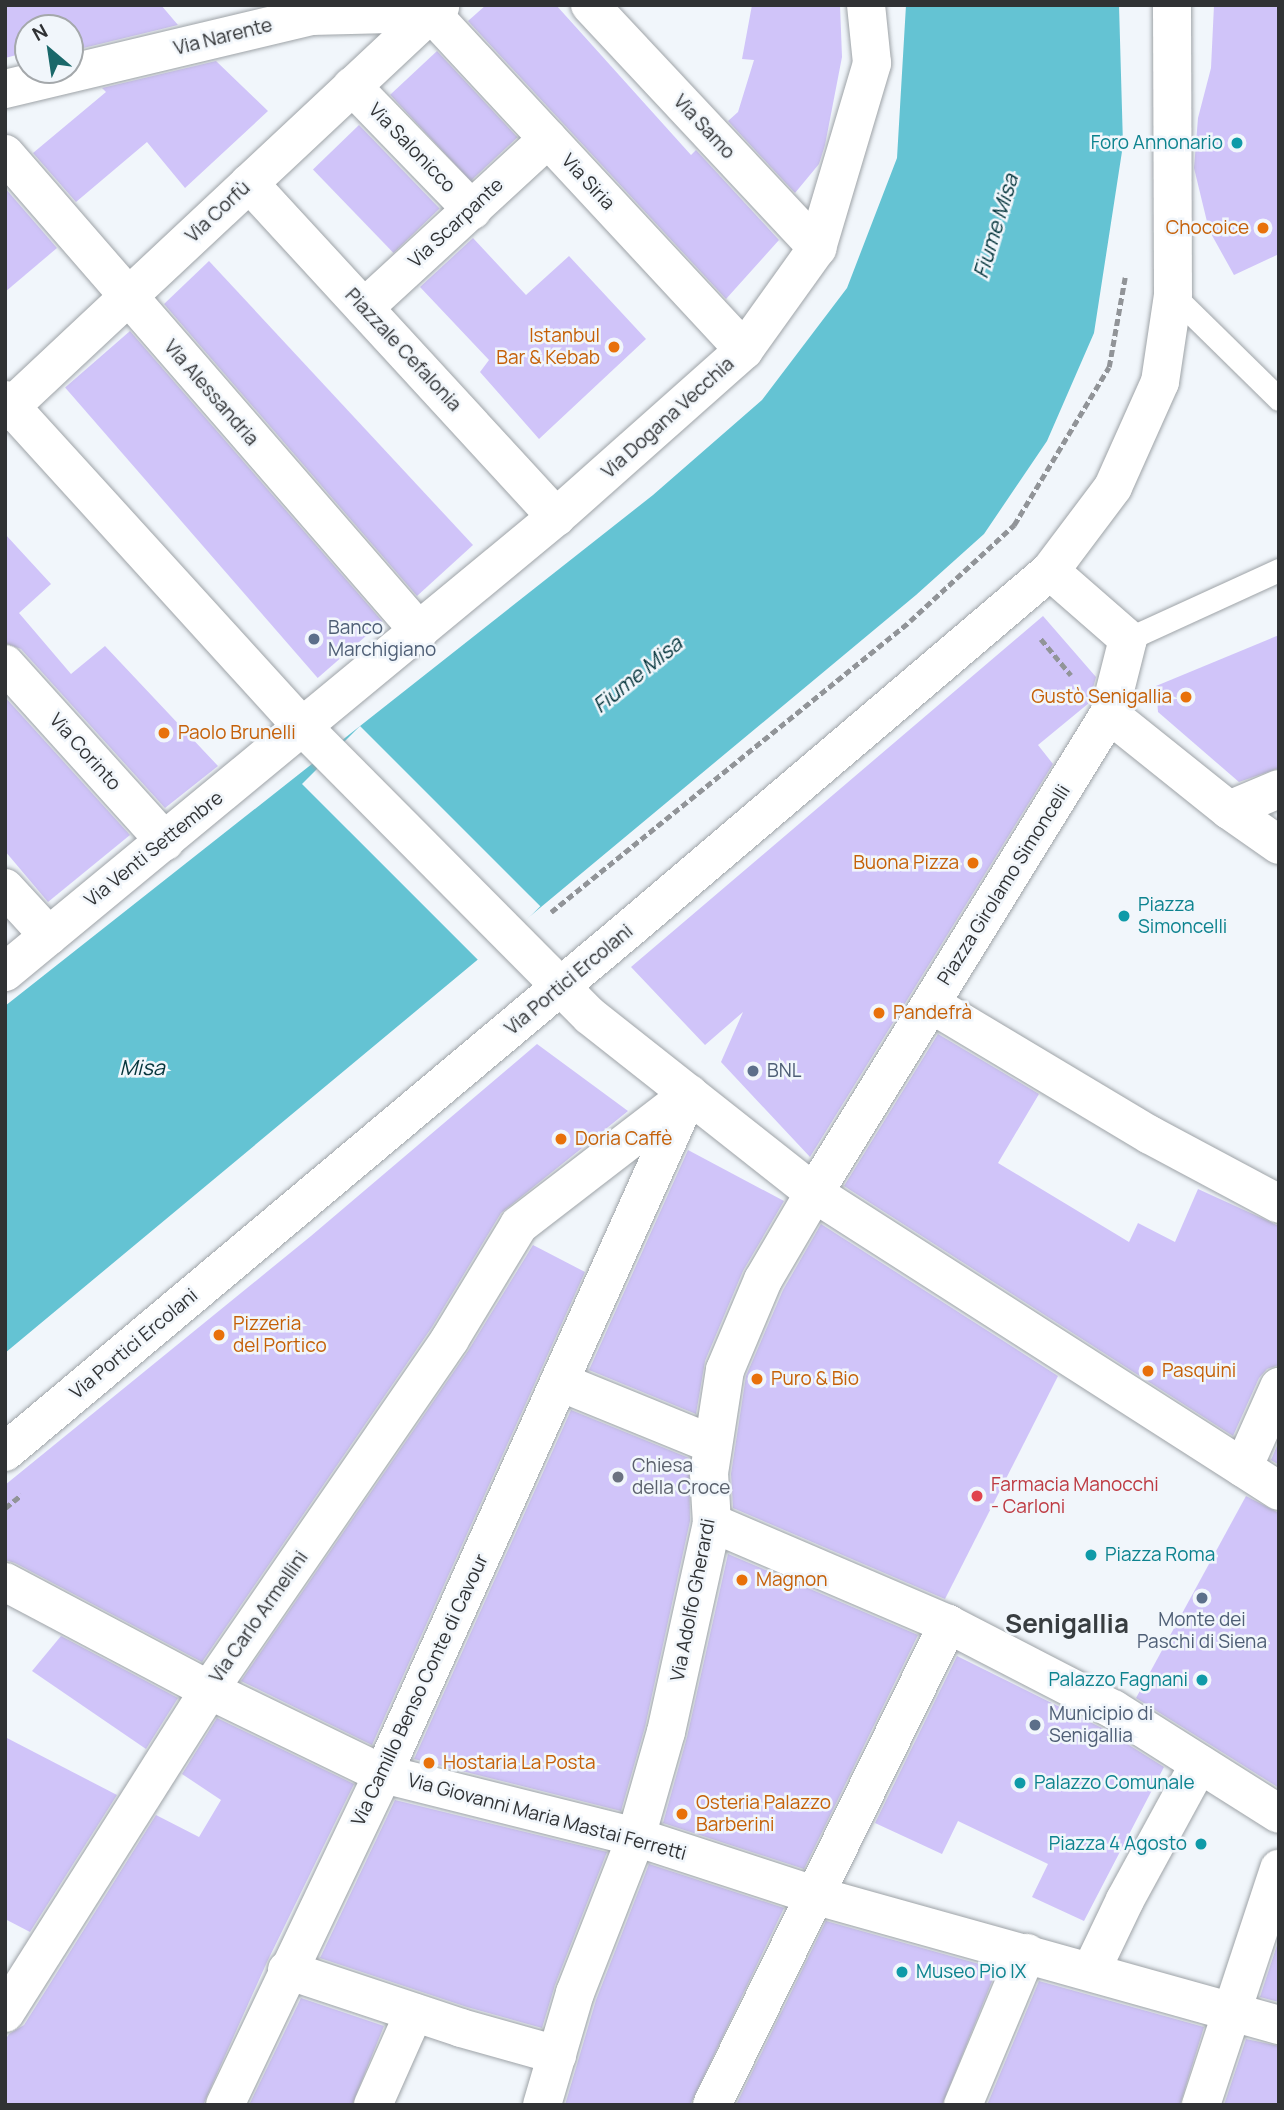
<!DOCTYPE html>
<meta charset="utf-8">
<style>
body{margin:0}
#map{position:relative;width:1284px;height:2110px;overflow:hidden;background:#f1f6fb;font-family:Manrope,sans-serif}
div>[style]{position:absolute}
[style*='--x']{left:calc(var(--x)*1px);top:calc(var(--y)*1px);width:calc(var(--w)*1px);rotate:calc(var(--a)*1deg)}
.water>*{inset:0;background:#64c3d3}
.pier>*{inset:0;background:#f1f6fb;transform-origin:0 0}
.building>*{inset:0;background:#d0c4f9;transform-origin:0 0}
.path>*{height:4.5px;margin-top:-2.25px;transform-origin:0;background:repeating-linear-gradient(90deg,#919498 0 7px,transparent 0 10.5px)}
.roads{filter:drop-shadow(0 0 2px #9ea3a7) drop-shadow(0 0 2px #9ea3a7)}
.lane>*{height:23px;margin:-11.5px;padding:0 11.5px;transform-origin:11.5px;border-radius:11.5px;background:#fff}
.street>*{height:38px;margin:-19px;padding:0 19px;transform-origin:19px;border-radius:19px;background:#fff}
.dots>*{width:19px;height:19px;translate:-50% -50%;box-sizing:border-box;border:4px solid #f1f6fb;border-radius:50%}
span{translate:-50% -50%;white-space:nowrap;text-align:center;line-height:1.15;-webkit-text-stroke:5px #f1f6fb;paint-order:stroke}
.street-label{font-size:19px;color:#303234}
.culture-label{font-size:19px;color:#0d838f}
.right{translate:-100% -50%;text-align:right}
.left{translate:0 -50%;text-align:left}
.food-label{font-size:19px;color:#c56008}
.service-label{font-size:19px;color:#4e5e75}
.worship-label{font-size:19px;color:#5b616d}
.health-label{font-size:19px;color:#be3a42}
.water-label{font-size:21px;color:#04343b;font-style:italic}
.district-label{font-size:26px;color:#383d40;font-weight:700}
.frame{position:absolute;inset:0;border:7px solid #303234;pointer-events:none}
.north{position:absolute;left:14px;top:14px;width:70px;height:70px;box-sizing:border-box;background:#f1f6fb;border:2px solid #a4a8ab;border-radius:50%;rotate:331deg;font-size:19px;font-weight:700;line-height:28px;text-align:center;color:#303234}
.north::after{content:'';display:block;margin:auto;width:24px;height:32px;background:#1a686a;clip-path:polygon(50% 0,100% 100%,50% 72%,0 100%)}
</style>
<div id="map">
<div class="water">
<i style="clip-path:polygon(906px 5px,1119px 5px,1123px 145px,1094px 333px,1047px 441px,984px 534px,916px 595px,5px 1353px,5px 1006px,653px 495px,762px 400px,847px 288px,897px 158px)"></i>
</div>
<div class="pier">
<i style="left:360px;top:726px;width:255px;height:82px;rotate:45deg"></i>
</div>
<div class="building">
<i style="clip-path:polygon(5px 5px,161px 5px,178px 25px,71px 51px,70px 28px,28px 28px,28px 52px,5px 58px)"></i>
<i style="clip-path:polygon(486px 5px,556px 5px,691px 155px,696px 150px,779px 240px,726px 299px,468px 21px)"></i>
<i style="clip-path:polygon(752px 5px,840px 5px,842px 57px,825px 145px,819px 164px,795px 193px,728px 121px,738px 112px,754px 60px,742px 59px)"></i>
<i style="clip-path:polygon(1214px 5px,1279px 5px,1279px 254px,1234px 275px,1209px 230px,1194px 168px,1198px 118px,1211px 68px)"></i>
<i style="left:437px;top:51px;width:118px;height:64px;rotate:47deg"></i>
<i style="clip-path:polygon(216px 61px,268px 111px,185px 188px,147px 142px,76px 202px,33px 153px,106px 92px,102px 88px)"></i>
<i style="left:359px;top:125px;width:116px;height:64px;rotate:46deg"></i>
<i style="clip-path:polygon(5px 188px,57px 248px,5px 292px)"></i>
<i style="clip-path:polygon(473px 238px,526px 295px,569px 256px,646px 339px,539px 439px,480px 372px,489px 360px,420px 287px)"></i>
<i style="clip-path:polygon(209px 261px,473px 545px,417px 596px,164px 304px)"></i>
<i style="left:130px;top:331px;width:385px;height:86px;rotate:49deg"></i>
<i style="clip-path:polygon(5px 534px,51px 584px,19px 613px,71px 674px,105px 646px,218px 766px,165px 808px,21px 649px,5px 643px)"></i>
<i style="clip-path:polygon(1043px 616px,1096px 677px,1089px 703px,1038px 745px,1053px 764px,810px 1157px,721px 1062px,743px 1012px,705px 1045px,631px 967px)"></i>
<i style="clip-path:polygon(1279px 635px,1279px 768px,1239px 782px,1158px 712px,1156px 686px)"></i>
<i style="clip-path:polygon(5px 697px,130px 835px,48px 902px,5px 851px)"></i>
<i style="clip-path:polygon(938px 1034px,1039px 1094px,998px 1163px,1129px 1242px,1138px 1223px,1175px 1242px,1198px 1189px,1279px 1226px,1279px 1365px,1267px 1369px,1259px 1378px,1233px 1436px,844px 1186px)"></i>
<i style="clip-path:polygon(537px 1044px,628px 1111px,501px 1213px,432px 1327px,202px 1662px,15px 1563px,5px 1560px,5px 1485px,311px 1236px)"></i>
<i style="clip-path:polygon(688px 1150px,784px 1201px,743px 1271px,705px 1361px,696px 1414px,589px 1370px)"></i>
<i style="clip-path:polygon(821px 1224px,1058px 1376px,945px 1599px,733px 1508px,731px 1474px,746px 1376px,783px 1290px)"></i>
<i style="clip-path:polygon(533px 1245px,585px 1272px,372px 1745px,241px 1681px,468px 1351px)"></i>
<i style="clip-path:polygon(571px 1410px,689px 1458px,690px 1521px,645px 1727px,621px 1811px,414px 1759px)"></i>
<i style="clip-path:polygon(1279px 1441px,1279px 1465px,1271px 1460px)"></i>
<i style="clip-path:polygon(1246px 1496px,1279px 1513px,1279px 1788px,1136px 1698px)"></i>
<i style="clip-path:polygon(728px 1554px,918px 1635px,804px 1869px,663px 1823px,687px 1737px)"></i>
<i style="clip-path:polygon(61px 1636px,178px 1698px,146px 1749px,32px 1671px)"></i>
<i style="clip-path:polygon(957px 1656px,1102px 1728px,1164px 1767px,1084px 1921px,1032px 1897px,1048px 1864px,958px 1821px,942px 1854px,875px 1823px)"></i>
<i style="clip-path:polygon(217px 1718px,354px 1784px,267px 1962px,203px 2105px,5px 2105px,5px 2040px,9px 2034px,24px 2025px,156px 1815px,199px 1837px,221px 1800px,182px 1774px)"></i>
<i style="clip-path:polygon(5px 1737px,117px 1795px,30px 1932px,5px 1919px)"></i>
<i style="clip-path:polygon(395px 1800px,607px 1852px,555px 1985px,542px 2028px,467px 2007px,320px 1958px)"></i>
<i style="clip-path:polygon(649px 1864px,784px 1908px,690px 2105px,565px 2105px,596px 2000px)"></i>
<i style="clip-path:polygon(826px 1921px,997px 1969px,942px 2105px,736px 2105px)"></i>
<i style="clip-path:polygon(1279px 1939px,1279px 2002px,1260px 1997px)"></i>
<i style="clip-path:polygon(1039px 1981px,1204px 2027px,1180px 2105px,987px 2105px)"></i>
<i style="clip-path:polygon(301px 1998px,384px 2026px,352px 2105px,249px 2105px)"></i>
<i style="clip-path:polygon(1246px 2039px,1279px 2046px,1279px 2105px,1224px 2105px)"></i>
</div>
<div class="path">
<i style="--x:1041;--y:639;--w:47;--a:50.2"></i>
<i style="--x:551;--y:912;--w:462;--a:-39"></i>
<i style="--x:910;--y:621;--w:142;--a:-42.7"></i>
<i style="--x:1014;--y:525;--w:184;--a:-59"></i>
<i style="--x:1109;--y:367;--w:91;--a:-79.9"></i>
<i style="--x:5;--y:1508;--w:21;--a:-39"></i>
</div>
<div class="roads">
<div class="lane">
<i style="--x:1173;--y:295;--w:148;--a:44.5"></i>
<i style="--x:1128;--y:639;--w:166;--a:-24.6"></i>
</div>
<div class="street">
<i style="--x:590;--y:5;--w:333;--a:46.9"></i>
<i style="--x:352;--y:86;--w:173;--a:45.9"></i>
<i style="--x:5;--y:89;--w:315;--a:-13.4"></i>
<i style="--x:311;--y:16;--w:120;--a:-1.4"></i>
<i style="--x:431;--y:13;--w:11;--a:-34"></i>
<i style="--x:5;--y:154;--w:632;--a:49.04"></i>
<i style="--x:249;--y:183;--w:454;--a:47.4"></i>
<i style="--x:364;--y:308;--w:250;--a:-42.6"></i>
<i style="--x:5;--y:400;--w:442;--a:47.7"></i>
<i style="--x:303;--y:727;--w:407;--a:45.2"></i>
<i style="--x:590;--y:1016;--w:285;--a:38.3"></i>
<i style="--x:814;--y:1193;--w:552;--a:32.65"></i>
<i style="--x:5;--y:412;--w:584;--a:-43.13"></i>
<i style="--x:431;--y:13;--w:460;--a:47.1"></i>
<i style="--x:5;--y:664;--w:239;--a:47.9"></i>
<i style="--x:1109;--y:714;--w:154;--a:38.7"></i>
<i style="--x:1229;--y:810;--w:61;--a:35"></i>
<i style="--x:1229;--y:810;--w:54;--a:-22.8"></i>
<i style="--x:5;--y:888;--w:65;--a:47.5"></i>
<i style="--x:5;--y:972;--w:715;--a:-39.55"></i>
<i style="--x:556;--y:517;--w:251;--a:-41.6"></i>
<i style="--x:744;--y:350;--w:125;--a:-54.4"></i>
<i style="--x:817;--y:248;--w:193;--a:-73.4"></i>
<i style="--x:872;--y:63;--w:58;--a:-95.9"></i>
<i style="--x:931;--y:1004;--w:255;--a:30.9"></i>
<i style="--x:1150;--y:1135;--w:146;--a:28.1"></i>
<i style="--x:560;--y:1382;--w:164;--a:22.2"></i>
<i style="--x:5;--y:1452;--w:806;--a:-39.97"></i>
<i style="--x:623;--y:934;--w:560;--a:-40.37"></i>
<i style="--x:1050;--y:571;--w:105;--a:-53.1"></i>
<i style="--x:1113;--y:487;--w:115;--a:-65.9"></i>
<i style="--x:1160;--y:382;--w:88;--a:-81.5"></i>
<i style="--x:1173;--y:295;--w:290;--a:-90.2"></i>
<i style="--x:1243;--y:1468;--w:89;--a:-66"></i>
<i style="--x:712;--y:1523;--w:257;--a:23.2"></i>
<i style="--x:948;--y:1624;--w:186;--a:27.3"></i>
<i style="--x:1113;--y:1709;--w:196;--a:32.3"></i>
<i style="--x:5;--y:1582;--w:231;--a:27.9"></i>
<i style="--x:209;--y:1690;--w:193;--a:25.8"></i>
<i style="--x:383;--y:1774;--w:261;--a:14"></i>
<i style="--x:636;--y:1837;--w:190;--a:18.1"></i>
<i style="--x:817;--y:1896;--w:480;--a:15.6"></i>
<i style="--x:287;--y:1970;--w:183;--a:18.4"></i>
<i style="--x:461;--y:2028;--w:100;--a:15.7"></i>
<i style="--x:1091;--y:1971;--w:79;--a:-64.4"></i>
<i style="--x:1125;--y:1900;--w:155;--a:-61.4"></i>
<i style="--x:5;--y:2013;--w:382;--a:-57.7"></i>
<i style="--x:209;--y:1690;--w:426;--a:-55.5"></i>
<i style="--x:450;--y:1339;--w:133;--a:-58.8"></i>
<i style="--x:519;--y:1225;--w:215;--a:-37.6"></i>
<i style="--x:225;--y:2105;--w:367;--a:-64.5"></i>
<i style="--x:383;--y:1774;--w:741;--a:-65.79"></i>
<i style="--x:373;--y:2105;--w:101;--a:-66"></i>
<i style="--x:542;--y:2105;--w:117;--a:-73.6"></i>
<i style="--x:575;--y:1993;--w:168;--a:-68.6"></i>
<i style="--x:636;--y:1837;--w:109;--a:-74.1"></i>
<i style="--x:666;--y:1732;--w:214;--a:-77.6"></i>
<i style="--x:712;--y:1523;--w:50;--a:-93.4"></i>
<i style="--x:709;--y:1473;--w:104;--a:-81.2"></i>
<i style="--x:725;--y:1370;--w:98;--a:-67.1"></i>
<i style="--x:763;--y:1280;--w:101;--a:-59.6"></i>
<i style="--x:814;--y:1193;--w:563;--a:-58.37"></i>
<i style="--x:1109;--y:714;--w:77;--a:-75.8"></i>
<i style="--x:1128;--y:639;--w:103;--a:-138.9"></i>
<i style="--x:712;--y:2105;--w:536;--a:-63.87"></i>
<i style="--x:963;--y:2105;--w:165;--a:-67.2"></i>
<i style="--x:1201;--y:2105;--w:249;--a:-71.7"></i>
</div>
</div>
<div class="dots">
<i style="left:1237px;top:143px;background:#0f9aa8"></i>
<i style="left:1263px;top:228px;background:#e8710a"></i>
<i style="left:614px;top:347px;background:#e8710a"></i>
<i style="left:314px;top:639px;background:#5c6f8a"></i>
<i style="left:1186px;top:697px;background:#e8710a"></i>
<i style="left:164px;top:733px;background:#e8710a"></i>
<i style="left:973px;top:863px;background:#e8710a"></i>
<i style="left:1124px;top:916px;background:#0f9aa8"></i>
<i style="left:879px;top:1013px;background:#e8710a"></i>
<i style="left:753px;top:1071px;background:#5c6f8a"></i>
<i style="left:561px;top:1139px;background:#e8710a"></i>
<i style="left:219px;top:1335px;background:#e8710a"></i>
<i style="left:1148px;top:1371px;background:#e8710a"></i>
<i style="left:757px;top:1379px;background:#e8710a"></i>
<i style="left:618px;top:1477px;background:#6b7280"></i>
<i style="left:977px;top:1496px;background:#e0444e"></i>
<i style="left:1091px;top:1555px;background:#0f9aa8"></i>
<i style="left:742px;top:1580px;background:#e8710a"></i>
<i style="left:1202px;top:1598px;background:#5c6f8a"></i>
<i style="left:1202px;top:1680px;background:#0f9aa8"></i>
<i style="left:1035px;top:1725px;background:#5c6f8a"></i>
<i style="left:429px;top:1763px;background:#e8710a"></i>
<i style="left:1020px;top:1783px;background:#0f9aa8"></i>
<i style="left:682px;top:1814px;background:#e8710a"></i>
<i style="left:1201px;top:1844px;background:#0f9aa8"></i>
<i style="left:902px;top:1972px;background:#0f9aa8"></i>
</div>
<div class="street-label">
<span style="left:223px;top:37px;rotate:-14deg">Via Narente</span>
<span style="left:704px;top:127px;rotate:47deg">Via Samo</span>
<span style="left:412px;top:148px;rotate:46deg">Via Salonicco</span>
<span style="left:588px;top:182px;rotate:47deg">Via Siria</span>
<span style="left:218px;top:212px;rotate:-43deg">Via Corfù</span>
<span style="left:456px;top:223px;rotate:-43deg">Via Scarpante</span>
<span style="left:403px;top:350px;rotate:47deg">Piazzale Cefalonia</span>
<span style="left:211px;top:393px;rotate:49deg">Via Alessandria</span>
<span style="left:668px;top:418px;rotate:-42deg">Via Dogana Vecchia</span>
<span style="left:85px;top:752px;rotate:48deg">Via Corinto</span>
<span style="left:154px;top:849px;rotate:-39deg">Via Venti Settembre</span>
<span style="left:1004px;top:885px;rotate:-58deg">Piazza Girolamo Simoncelli</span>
<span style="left:569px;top:980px;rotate:-40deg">Via Portici Ercolani</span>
<span style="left:134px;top:1344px;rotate:-40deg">Via Portici Ercolani</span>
<span style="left:693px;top:1600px;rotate:-79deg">Via Adolfo Gherardi</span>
<span style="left:259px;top:1617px;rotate:-55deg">Via Carlo Armellini</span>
<span style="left:420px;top:1690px;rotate:-65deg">Via Camillo Benso Conte di Cavour</span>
<span style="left:547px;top:1817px;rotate:15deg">Via Giovanni Maria Mastai Ferretti</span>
</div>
<div class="culture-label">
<span class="right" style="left:1223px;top:143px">Foro Annonario</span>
<span class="left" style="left:1138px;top:916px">Piazza<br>Simoncelli</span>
<span class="left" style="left:1105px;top:1555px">Piazza Roma</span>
<span class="right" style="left:1188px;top:1680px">Palazzo Fagnani</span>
<span class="left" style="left:1034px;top:1783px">Palazzo Comunale</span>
<span class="right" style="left:1187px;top:1844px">Piazza 4 Agosto</span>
<span class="left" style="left:916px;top:1972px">Museo Pio IX</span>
</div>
<div class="food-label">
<span class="right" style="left:1249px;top:228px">Chocoice</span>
<span class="right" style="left:600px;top:347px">Istanbul<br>Bar &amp; Kebab</span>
<span class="right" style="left:1172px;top:697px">Gustò Senigallia</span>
<span class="left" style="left:178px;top:733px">Paolo Brunelli</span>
<span class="right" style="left:959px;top:863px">Buona Pizza</span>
<span class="left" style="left:893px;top:1013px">Pandefrà</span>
<span class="left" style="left:575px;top:1139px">Doria Caffè</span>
<span class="left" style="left:233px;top:1335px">Pizzeria<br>del Portico</span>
<span class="left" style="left:1162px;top:1371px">Pasquini</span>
<span class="left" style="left:771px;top:1379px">Puro &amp; Bio</span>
<span class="left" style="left:756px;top:1580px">Magnon</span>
<span class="left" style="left:443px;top:1763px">Hostaria La Posta</span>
<span class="left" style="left:696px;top:1814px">Osteria Palazzo<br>Barberini</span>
</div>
<div class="service-label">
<span class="left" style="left:328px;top:639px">Banco<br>Marchigiano</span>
<span class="left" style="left:767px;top:1071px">BNL</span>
<span style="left:1202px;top:1631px">Monte dei<br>Paschi di Siena</span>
<span class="left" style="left:1049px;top:1725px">Municipio di<br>Senigallia</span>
</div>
<div class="worship-label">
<span class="left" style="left:632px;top:1477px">Chiesa<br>della Croce</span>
</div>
<div class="health-label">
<span class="left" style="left:991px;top:1496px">Farmacia Manocchi<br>- Carloni</span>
</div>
<div class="water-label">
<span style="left:995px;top:226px;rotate:-73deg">Fiume Misa</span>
<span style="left:637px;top:674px;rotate:-39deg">Fiume Misa</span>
<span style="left:142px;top:1067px">Misa</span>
</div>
<div class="district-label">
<span style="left:1067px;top:1624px">Senigallia</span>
</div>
<div class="frame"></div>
<div class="north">N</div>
</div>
